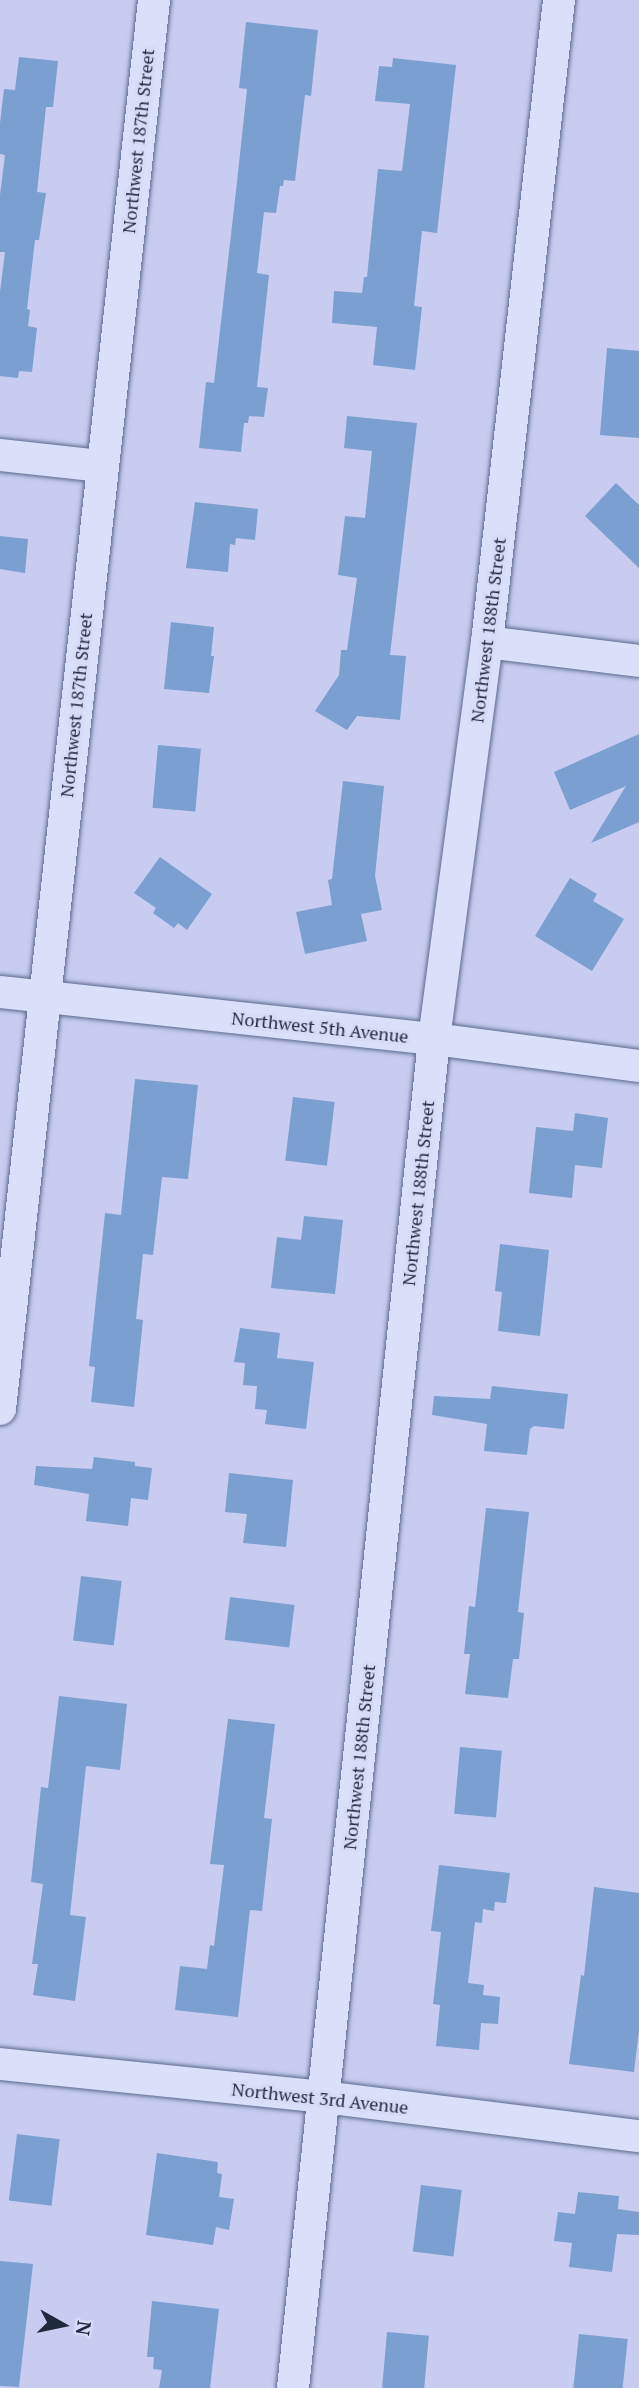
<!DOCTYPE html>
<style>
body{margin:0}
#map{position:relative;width:639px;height:2388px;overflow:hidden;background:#c7ccf0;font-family:"PT Serif",serif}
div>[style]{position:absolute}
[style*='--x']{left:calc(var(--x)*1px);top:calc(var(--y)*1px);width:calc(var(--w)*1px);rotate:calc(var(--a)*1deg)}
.building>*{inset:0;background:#7b9fd0;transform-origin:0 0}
.roads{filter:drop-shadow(0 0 2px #5b6a8d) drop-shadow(0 0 2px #5b6a8d)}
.street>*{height:32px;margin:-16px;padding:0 16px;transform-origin:16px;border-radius:16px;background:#dadffa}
span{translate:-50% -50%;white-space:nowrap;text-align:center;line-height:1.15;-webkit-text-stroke:6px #d7dbf7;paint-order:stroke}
.street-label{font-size:18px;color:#1f2a3c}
.north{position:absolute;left:28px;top:2290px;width:70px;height:70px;-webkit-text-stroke:5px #d7dbf7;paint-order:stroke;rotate:99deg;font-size:19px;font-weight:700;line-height:28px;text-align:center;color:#1f2a3c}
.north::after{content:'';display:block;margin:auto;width:24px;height:32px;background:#1f2a3c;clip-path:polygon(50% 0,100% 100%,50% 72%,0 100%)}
</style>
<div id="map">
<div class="building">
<i style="clip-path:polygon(246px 22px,318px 30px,311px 96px,305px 95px,295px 181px,284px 180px,283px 186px,280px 186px,276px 213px,264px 212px,257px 273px,269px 275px,257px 387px,268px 388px,264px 417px,249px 416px,248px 423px,244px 423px,241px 452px,199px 448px,206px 382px,214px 383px,237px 182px,247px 89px,239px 88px)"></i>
<i style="clip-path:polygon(19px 57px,58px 61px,53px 107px,46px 107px,37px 192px,46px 193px,39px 240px,35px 240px,27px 309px,30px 310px,28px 326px,37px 328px,32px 372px,19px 371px,18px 378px,0 376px,0 292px,5px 252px,0 252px,0 195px,5px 155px,0 154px,0 123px,4px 89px,15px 90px)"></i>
<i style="clip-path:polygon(393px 58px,456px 65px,437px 233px,422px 231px,414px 306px,422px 307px,415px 370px,373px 365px,377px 327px,332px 323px,334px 291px,362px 293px,364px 277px,367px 277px,378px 169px,402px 171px,410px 104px,375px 101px,379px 66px,392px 67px)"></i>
<i style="clip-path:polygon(607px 348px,639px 351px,639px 438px,600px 435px)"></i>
<i style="clip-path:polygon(347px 416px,417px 423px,390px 655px,406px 656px,400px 720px,357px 716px,347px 730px,315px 711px,339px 675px,341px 650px,347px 650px,357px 578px,338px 575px,345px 516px,365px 518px,372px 451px,344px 448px)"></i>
<i style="clip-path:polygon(616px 483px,639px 505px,639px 568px,585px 516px)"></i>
<i style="clip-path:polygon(195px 502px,258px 509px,255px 540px,236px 538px,235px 545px,230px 544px,228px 572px,186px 568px)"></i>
<i style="clip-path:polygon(0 536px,28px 539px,25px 573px,0 569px)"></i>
<i style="clip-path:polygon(171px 622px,214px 627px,211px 656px,214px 656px,209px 693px,164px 689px)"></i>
<i style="clip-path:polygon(639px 734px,639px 822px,591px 843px,626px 786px,570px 810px,554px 772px)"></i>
<i style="left:158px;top:745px;width:43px;height:63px;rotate:5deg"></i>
<i style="clip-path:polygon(343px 781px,384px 786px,375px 876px,382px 910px,361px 914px,367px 941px,305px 954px,296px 912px,332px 905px,328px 880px,332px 879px)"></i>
<i style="clip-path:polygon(160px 857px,212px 894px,187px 930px,178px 923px,174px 928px,153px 913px,156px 908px,134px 893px)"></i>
<i style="clip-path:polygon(570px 878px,597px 894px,593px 901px,624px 919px,592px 971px,535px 936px)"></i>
<i style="clip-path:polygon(135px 1079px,198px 1085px,188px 1179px,162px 1177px,153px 1255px,143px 1254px,136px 1319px,143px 1320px,134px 1407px,91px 1402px,95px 1367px,89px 1366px,105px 1213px,121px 1215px)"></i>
<i style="left:293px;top:1097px;width:42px;height:64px;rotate:7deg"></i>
<i style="clip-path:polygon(575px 1113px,608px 1118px,602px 1168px,575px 1165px,572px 1198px,529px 1193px,536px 1127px,573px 1131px)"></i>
<i style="clip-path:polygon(304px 1216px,343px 1220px,335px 1294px,271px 1288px,277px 1237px,301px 1240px)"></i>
<i style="clip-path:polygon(500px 1244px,549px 1250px,540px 1336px,498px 1331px,502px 1292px,495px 1291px)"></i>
<i style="clip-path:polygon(240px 1328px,280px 1333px,277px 1358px,314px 1362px,306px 1429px,265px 1424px,267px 1410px,255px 1409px,257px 1386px,243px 1385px,245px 1363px,234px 1362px)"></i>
<i style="clip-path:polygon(492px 1386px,568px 1394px,564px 1429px,534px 1426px,530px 1429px,527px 1455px,484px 1451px,487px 1424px,432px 1415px,434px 1396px,490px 1399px)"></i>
<i style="clip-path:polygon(94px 1457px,135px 1462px,135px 1466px,152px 1468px,148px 1500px,131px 1498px,128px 1526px,86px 1521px,89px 1494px,34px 1485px,36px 1466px,92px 1469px)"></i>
<i style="clip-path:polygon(229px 1473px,293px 1480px,286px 1547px,243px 1543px,247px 1514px,225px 1512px)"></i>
<i style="clip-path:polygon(486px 1508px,529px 1512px,518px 1612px,524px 1613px,519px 1659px,513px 1659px,508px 1698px,465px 1694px,470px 1654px,464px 1654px,469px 1606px,475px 1607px)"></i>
<i style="left:81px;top:1576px;width:41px;height:65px;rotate:7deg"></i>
<i style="left:230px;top:1597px;width:65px;height:43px;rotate:7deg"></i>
<i style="clip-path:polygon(59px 1696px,127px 1704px,120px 1770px,86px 1766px,70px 1915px,86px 1917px,75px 2001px,33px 1995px,38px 1964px,32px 1964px,43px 1884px,31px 1882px,41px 1787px,48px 1788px)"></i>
<i style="clip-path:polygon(228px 1719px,275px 1724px,264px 1818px,272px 1819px,262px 1911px,250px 1910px,238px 2017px,175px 2010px,180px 1966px,207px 1969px,210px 1945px,214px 1946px,224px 1865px,210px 1864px)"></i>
<i style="left:460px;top:1747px;width:42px;height:67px;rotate:5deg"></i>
<i style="clip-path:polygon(439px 1865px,510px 1873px,506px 1903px,495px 1902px,494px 1911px,483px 1909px,482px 1923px,475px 1922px,468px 1983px,484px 1985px,483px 1995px,500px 1997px,498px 2024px,481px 2023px,479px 2050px,436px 2046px,440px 2005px,433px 2004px,441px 1932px,431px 1931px)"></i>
<i style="clip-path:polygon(594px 1887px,639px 1893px,639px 2031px,634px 2072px,569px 2064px,581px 1975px,584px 1976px)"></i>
<i style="left:17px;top:2134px;width:43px;height:67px;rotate:7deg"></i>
<i style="clip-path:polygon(157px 2153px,218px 2162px,217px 2173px,222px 2174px,219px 2197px,234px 2199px,229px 2230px,216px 2227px,213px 2245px,146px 2235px)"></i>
<i style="left:421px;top:2185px;width:41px;height:67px;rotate:7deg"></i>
<i style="clip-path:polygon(578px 2192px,619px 2196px,618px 2209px,639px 2212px,639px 2235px,617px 2234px,612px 2272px,569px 2267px,572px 2243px,554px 2241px,558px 2212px,575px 2214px)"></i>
<i style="clip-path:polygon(0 2261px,33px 2264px,19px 2387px,0 2386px)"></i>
<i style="clip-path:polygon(152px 2301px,219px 2309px,210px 2388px,159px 2388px,162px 2370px,153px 2369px,154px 2357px,147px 2357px)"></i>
<i style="left:387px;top:2332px;width:42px;height:56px;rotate:5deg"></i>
<i style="left:579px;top:2334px;width:49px;height:54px;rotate:6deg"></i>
</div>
<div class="roads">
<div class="street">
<i style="--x:0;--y:455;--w:103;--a:6.2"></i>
<i style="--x:487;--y:642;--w:153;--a:7.1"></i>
<i style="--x:0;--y:992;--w:437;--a:6.2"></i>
<i style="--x:434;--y:1039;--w:207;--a:7.5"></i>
<i style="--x:0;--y:1409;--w:1417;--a:-83.76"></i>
<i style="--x:0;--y:2064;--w:326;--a:5.8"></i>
<i style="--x:324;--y:2097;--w:317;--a:7.1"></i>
<i style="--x:293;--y:2388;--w:1356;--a:-84.03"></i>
<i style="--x:434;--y:1039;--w:401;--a:-82.4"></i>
<i style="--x:487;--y:642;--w:646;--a:-83.6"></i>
</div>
</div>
<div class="street-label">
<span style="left:138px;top:141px;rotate:-84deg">Northwest 187th Street</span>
<span style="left:488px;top:630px;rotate:-83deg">Northwest 188th Street</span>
<span style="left:76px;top:705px;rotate:-84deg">Northwest 187th Street</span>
<span style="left:320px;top:1027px;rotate:6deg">Northwest 5th Avenue</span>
<span style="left:418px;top:1193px;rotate:-84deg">Northwest 188th Street</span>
<span style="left:359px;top:1757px;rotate:-84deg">Northwest 188th Street</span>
<span style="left:320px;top:2098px;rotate:6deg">Northwest 3rd Avenue</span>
</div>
<div class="north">N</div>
</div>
